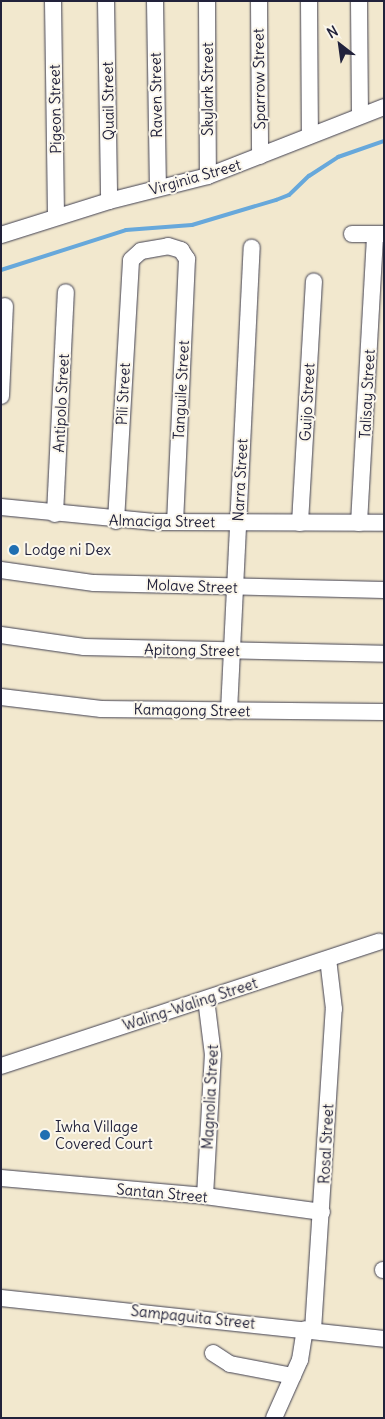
<!DOCTYPE html>
<style>
body{margin:0}
#map{position:relative;width:385px;height:1419px;overflow:hidden;background:#f2e8ce;font-family:Delius,sans-serif}
div>[style]{position:absolute}
[style*='--x']{left:calc(var(--x)*1px);top:calc(var(--y)*1px);width:calc(var(--w)*1px);rotate:calc(var(--a)*1deg)}
.stream>*{height:4px;margin:-2px;padding:0 2px;transform-origin:2px;border-radius:2px;background:#67a8db}
.roads{filter:drop-shadow(0 0 1px #414051) drop-shadow(0 0 1px #414051)}
.minor>*{height:16px;margin:-8px;padding:0 8px;transform-origin:8px;border-radius:8px;background:#fff}
.dots>*{width:14px;height:14px;translate:-50% -50%;box-sizing:border-box;border:2px solid #fbf7ec;border-radius:50%}
span{translate:-50% -50%;white-space:nowrap;text-align:center;line-height:1.15;-webkit-text-stroke:4px #fbf7ec;paint-order:stroke}
.street-label{font-size:15px;color:#22223b}
.poi-label{font-size:15px;color:#22223b}
.left{translate:0 -50%;text-align:left}
.frame{position:absolute;inset:0;border:2px solid #22223b;pointer-events:none}
.north{position:absolute;left:315px;top:20px;width:50px;height:50px;-webkit-text-stroke:4px #fbf7ec;paint-order:stroke;rotate:330deg;font-size:14px;font-weight:700;line-height:20px;text-align:center;color:#22223b}
.north::after{content:'';display:block;margin:auto;width:18px;height:22px;background:#22223b;clip-path:polygon(50% 0,100% 100%,50% 72%,0 100%)}
</style>
<div id="map">
<div class="stream">
<i style="--x:1;--y:270;--w:131;--a:-17.7"></i>
<i style="--x:126;--y:230;--w:66;--a:-4.3"></i>
<i style="--x:192;--y:225;--w:88;--a:-16.6"></i>
<i style="--x:276;--y:200;--w:14;--a:-21"></i>
<i style="--x:289;--y:195;--w:28;--a:-44"></i>
<i style="--x:309;--y:176;--w:35;--a:-33"></i>
<i style="--x:338;--y:157;--w:49;--a:-19.2"></i>
</div>
<div class="roads">
<div class="minor">
<i style="--x:53;--y:1;--w:216;--a:89.2"></i>
<i style="--x:106;--y:1;--w:200;--a:89.1"></i>
<i style="--x:155;--y:1;--w:187;--a:89.1"></i>
<i style="--x:207;--y:1;--w:175;--a:89.7"></i>
<i style="--x:259;--y:1;--w:155;--a:89.6"></i>
<i style="--x:309;--y:1;--w:132;--a:89.6"></i>
<i style="--x:359;--y:1;--w:114;--a:89.5"></i>
<i style="--x:352;--y:234;--w:32;--a:0"></i>
<i style="--x:1;--y:235;--w:113;--a:-17.5"></i>
<i style="--x:109;--y:201;--w:102;--a:-14.2"></i>
<i style="--x:208;--y:176;--w:189;--a:-21.4"></i>
<i style="--x:1;--y:396;--w:90;--a:-87.5"></i>
<i style="--x:1;--y:507;--w:154;--a:5.6"></i>
<i style="--x:154;--y:522;--w:230;--a:0.2"></i>
<i style="--x:55;--y:514;--w:222;--a:-87.2"></i>
<i style="--x:116;--y:521;--w:261;--a:-86.7"></i>
<i style="--x:131;--y:260;--w:13;--a:-42"></i>
<i style="--x:141;--y:251;--w:27;--a:-10"></i>
<i style="--x:168;--y:246;--w:14;--a:17"></i>
<i style="--x:181;--y:250;--w:11;--a:56"></i>
<i style="--x:187;--y:259;--w:263;--a:92.6"></i>
<i style="--x:300;--y:523;--w:242;--a:-86.7"></i>
<i style="--x:359;--y:523;--w:289;--a:-86.8"></i>
<i style="--x:1;--y:570;--w:94;--a:8"></i>
<i style="--x:94;--y:583;--w:290;--a:1.4"></i>
<i style="--x:1;--y:635;--w:84;--a:8.2"></i>
<i style="--x:84;--y:647;--w:300;--a:1.3"></i>
<i style="--x:1;--y:697;--w:101;--a:6.8"></i>
<i style="--x:101;--y:709;--w:283;--a:0.6"></i>
<i style="--x:229;--y:711;--w:464;--a:-87.2"></i>
<i style="--x:1;--y:1066;--w:398;--a:-18.2"></i>
<i style="--x:1;--y:1178;--w:205;--a:5"></i>
<i style="--x:205;--y:1196;--w:118;--a:7.8"></i>
<i style="--x:205;--y:1196;--w:141;--a:-86.8"></i>
<i style="--x:213;--y:1055;--w:56;--a:-97.1"></i>
<i style="--x:383;--y:1270;--w:1;--a:0"></i>
<i style="--x:1;--y:1298;--w:385;--a:6.1"></i>
<i style="--x:313;--y:1330;--w:322;--a:-86.3"></i>
<i style="--x:334;--y:1009;--w:50;--a:-96.8"></i>
<i style="--x:213;--y:1353;--w:20;--a:33"></i>
<i style="--x:230;--y:1364;--w:64;--a:10.8"></i>
<i style="--x:274;--y:1418;--w:64;--a:-65.9"></i>
<i style="--x:300;--y:1360;--w:31;--a:-81"></i>
</div>
</div>
<div class="dots">
<i style="left:14px;top:550px;background:#1f6fb2"></i>
<i style="left:45px;top:1135px;background:#1f6fb2"></i>
</div>
<div class="street-label">
<span style="left:259px;top:79px;rotate:-91deg">Sparrow Street</span>
<span style="left:208px;top:89px;rotate:-90deg">Skylark Street</span>
<span style="left:156px;top:95px;rotate:-91deg">Raven Street</span>
<span style="left:108px;top:101px;rotate:-91deg">Quail Street</span>
<span style="left:55px;top:109px;rotate:-91deg">Pigeon Street</span>
<span style="left:195px;top:177px;rotate:-16deg">Virginia Street</span>
<span style="left:181px;top:390px;rotate:-87deg">Tanguile Street</span>
<span style="left:123px;top:394px;rotate:-87deg">Pili Street</span>
<span style="left:367px;top:394px;rotate:-87deg">Talisay Street</span>
<span style="left:307px;top:402px;rotate:-87deg">Guijo Street</span>
<span style="left:61px;top:403px;rotate:-87deg">Antipolo Street</span>
<span style="left:240px;top:480px;rotate:-87deg">Narra Street</span>
<span style="left:162px;top:521px;rotate:1deg">Almaciga Street</span>
<span style="left:192px;top:586px;rotate:2deg">Molave Street</span>
<span style="left:192px;top:650px;rotate:1deg">Apitong Street</span>
<span style="left:192px;top:710px;rotate:1deg">Kamagong Street</span>
<span style="left:190px;top:1004px;rotate:-18deg">Waling-Waling Street</span>
<span style="left:210px;top:1097px;rotate:-87deg">Magnolia Street</span>
<span style="left:326px;top:1144px;rotate:-87deg">Rosal Street</span>
<span style="left:162px;top:1193px;rotate:5deg">Santan Street</span>
<span style="left:193px;top:1317px;rotate:6deg">Sampaguita Street</span>
</div>
<div class="poi-label">
<span class="left" style="left:24px;top:550px">Lodge ni Dex</span>
<span class="left" style="left:55px;top:1135px">Iwha Village<br>Covered Court</span>
</div>
<div class="frame"></div>
<div class="north">N</div>
</div>
